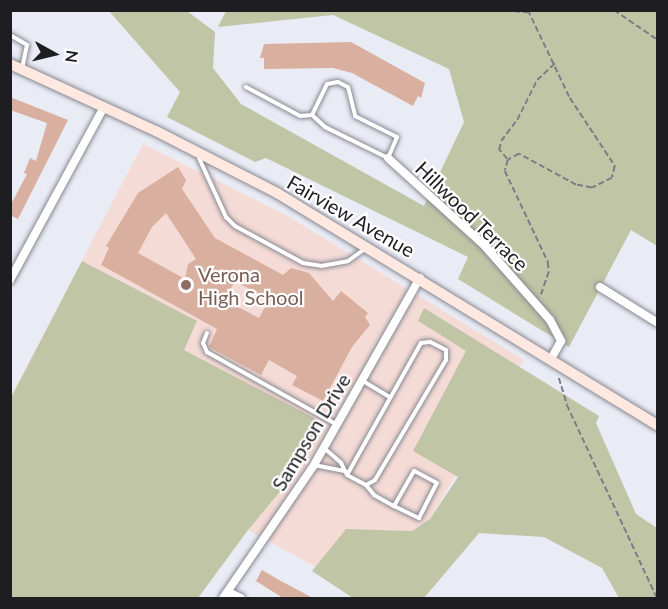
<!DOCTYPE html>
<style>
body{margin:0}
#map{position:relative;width:668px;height:609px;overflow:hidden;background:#e9ebf5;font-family:Lato,sans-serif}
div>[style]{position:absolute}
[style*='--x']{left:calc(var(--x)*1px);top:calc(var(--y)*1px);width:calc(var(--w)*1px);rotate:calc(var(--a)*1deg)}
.education>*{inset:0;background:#f5dbd6}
.green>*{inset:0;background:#c0c5a6}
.building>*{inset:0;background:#d9b09f}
.path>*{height:1.5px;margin-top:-0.75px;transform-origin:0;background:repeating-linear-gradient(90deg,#7c7d84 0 6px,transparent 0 9px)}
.roads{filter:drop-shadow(0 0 2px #878992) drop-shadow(0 0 2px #878992)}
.service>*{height:4px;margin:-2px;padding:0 2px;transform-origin:2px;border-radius:2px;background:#fff}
.minor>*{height:8px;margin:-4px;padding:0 4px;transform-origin:4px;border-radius:4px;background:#fff}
.secondary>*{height:10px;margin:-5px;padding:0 5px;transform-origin:5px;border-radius:5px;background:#fee8e0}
.dots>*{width:16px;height:16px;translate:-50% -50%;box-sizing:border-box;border:3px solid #fff;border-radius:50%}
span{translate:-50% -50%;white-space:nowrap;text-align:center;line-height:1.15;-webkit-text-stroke:4.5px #fff;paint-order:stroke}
.street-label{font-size:20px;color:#1e1e22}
.education-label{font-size:20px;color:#785e54}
.left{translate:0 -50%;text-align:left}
.frame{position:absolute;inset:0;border:12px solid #1e1e22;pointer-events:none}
.north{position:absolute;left:24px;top:24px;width:60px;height:60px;-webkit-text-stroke:4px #fff;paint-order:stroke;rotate:98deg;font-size:16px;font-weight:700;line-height:24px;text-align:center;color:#1e1e22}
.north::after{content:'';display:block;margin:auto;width:21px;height:27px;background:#1e1e22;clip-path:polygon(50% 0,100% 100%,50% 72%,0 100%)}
</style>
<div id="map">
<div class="education">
<i style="clip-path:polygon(143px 144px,286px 215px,524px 360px,430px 519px,412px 531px,346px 529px,316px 567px,248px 530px,198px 598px,11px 598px,10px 398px)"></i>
</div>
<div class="green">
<i style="clip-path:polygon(109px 11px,187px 11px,215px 32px,213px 68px,241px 104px,424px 206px,464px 122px,449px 69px,333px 15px,218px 27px,226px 11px,657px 11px,657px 246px,631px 230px,569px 347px,458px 279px,468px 257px,266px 158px,255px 162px,167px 117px,180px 92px)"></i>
<i style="clip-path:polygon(82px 261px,197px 321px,184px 350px,314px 418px,321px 430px,302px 465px,248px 530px,198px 598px,11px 598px,11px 398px)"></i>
<i style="clip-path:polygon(424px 308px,599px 416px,596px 423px,636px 514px,657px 528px,657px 598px,619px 598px,602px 568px,544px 537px,479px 533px,424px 598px,353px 598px,312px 571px,346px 529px,412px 531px,430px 519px,458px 477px,413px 451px,466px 351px,418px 321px)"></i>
</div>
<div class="building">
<i style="clip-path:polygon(351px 42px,425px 83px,421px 98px,418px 96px,413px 106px,352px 73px,333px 68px,264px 69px,264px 58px,260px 58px,264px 44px)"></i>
<i style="clip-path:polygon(10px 97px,68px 120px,18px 219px,10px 215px,10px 206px,27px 174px,24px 173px,30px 158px,36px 161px,47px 123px,10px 110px)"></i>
<i style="clip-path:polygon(evenodd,178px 167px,186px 180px,182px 189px,215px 238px,283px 275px,291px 268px,309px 273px,333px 301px,341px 291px,368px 313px,365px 317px,370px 325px,352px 347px,323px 401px,292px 385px,297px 376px,269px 360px,261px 375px,209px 347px,217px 329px,101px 265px,109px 248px,106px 246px,138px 193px,178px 167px,166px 213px,196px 259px,188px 264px,185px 279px,138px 253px,152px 227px,166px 213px,178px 167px,235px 281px,269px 300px,259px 318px,225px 300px,235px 281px)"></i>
<i style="clip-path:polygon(262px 570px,279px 580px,313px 598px,283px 598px,256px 581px)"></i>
</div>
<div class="path">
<i style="--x:496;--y:10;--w:32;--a:4"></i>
<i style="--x:528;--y:10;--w:98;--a:64.5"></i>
<i style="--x:570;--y:98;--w:82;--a:56.5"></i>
<i style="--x:615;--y:166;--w:12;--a:104"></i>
<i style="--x:612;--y:178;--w:22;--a:153"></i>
<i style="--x:592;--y:188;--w:16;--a:-169"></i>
<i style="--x:576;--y:185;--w:65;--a:-151.5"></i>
<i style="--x:519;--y:154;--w:13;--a:151"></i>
<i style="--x:508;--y:160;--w:11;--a:105"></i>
<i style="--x:505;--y:171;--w:101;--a:64.7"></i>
<i style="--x:548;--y:262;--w:10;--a:84"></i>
<i style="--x:549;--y:272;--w:24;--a:109"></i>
<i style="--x:614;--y:10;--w:53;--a:34.3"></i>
<i style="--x:507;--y:159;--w:12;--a:-132"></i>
<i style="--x:499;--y:150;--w:9;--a:-77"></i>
<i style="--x:501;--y:141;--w:26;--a:-53"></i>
<i style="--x:517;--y:120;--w:45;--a:-63.4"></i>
<i style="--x:537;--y:80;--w:25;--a:-43"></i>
<i style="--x:559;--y:378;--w:28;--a:73"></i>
<i style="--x:567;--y:405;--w:213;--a:65"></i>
</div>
<div class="roads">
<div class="service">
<i style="--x:10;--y:35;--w:20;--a:30"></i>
<i style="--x:27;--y:45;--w:24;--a:102"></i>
<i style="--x:338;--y:82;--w:11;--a:27"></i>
<i style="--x:348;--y:87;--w:30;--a:76"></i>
<i style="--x:355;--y:116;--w:47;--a:26.6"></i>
<i style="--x:397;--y:137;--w:23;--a:113"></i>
<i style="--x:388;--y:158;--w:70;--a:-153.8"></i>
<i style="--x:325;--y:127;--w:18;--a:-137"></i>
<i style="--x:312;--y:115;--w:34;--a:-64"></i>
<i style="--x:327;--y:84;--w:11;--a:-10"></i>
<i style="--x:246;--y:87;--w:61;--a:28.2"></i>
<i style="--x:300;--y:116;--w:12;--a:-5"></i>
<i style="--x:199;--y:158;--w:65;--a:65.4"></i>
<i style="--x:226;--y:217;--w:13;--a:45"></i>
<i style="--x:235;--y:226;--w:77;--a:28.6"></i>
<i style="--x:303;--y:263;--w:18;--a:9"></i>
<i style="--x:321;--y:266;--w:27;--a:-10"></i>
<i style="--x:348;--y:261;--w:22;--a:-36"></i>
<i style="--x:207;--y:333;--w:11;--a:112"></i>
<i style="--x:203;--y:343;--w:10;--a:66"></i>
<i style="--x:207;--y:352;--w:148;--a:29.2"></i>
<i style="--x:363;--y:381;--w:31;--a:31"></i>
<i style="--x:324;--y:448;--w:23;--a:41"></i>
<i style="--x:341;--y:463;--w:13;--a:63"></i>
<i style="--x:347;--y:475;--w:21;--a:28"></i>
<i style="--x:366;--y:485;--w:10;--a:-29"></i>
<i style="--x:375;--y:480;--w:139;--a:-59.4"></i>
<i style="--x:446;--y:360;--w:10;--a:-90"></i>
<i style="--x:446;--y:350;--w:18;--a:-153"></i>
<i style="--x:430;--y:342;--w:9;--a:174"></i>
<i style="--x:421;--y:343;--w:151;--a:119.3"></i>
<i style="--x:314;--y:465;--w:31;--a:11"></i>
<i style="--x:366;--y:485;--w:13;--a:51"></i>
<i style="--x:374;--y:495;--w:23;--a:29"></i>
<i style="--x:394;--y:506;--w:28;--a:26"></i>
<i style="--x:419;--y:518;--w:39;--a:-63"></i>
<i style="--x:437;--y:483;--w:26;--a:-152"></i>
<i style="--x:414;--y:471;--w:40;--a:119.7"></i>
</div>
<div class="minor">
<i style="--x:388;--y:158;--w:128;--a:42.2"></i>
<i style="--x:483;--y:244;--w:101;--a:48.6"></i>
<i style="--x:550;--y:320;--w:24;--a:62"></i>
<i style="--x:561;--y:341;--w:21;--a:119"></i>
<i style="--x:10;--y:280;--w:197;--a:-61.5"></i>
<i style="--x:600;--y:287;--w:68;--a:31.8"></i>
<i style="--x:228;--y:592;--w:14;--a:25"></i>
<i style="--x:223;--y:598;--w:161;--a:-55.6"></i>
<i style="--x:314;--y:465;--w:215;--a:-60.5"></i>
</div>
<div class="secondary">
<i style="--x:10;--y:64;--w:161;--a:24.7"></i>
<i style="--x:156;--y:131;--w:136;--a:27.1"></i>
<i style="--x:277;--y:193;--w:447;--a:31.4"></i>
</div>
</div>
<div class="dots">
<i style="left:186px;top:285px;background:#8d6e63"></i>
</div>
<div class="street-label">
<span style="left:351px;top:216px;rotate:30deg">Fairview Avenue</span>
<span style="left:472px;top:216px;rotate:44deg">Hillwood Terrace</span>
<span style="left:311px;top:432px;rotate:-59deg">Sampson Drive</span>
</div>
<div class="education-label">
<span class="left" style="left:198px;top:286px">Verona<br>High School</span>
</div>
<div class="frame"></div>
<div class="north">N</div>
</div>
